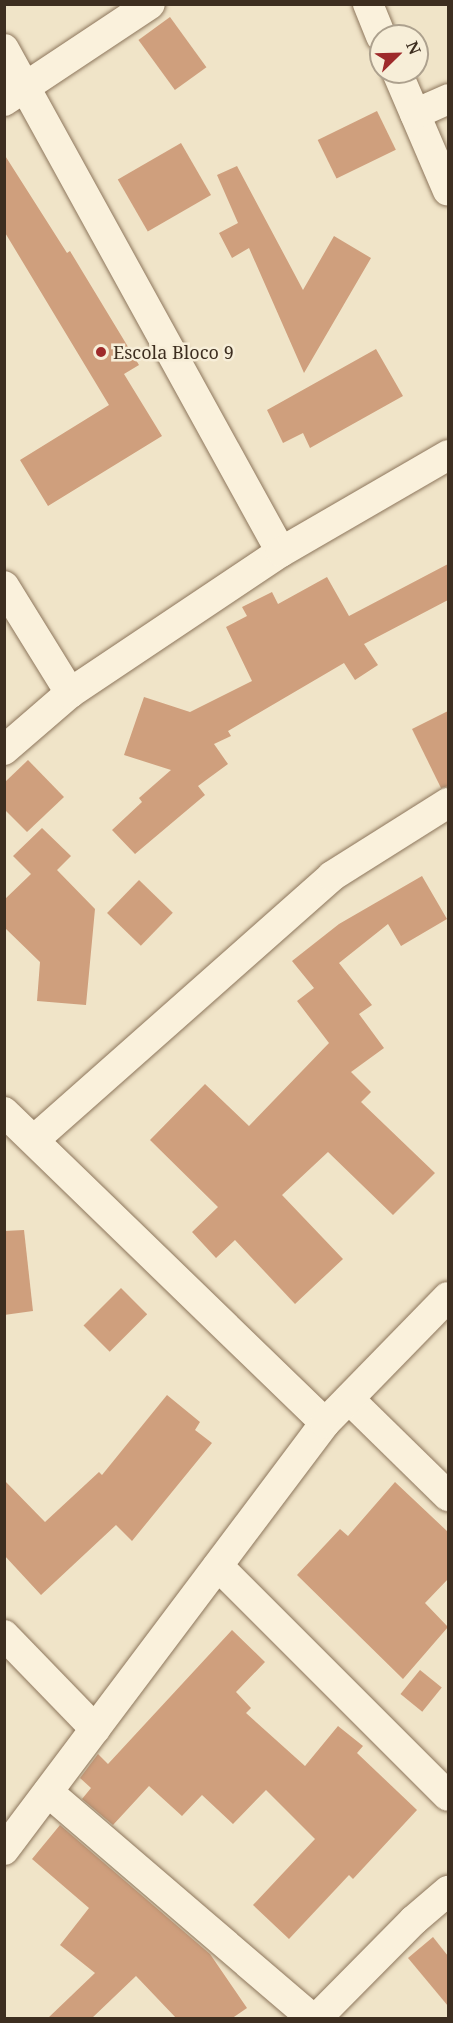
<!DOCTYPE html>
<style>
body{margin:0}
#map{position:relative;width:453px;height:2023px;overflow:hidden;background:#f0e4c8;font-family:"Noto Serif",serif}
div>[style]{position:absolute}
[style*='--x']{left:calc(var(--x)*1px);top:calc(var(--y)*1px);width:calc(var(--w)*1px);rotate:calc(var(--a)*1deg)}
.building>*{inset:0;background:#cf9f7d;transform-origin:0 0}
.roads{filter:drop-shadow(0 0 2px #8d765c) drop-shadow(0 0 2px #8d765c)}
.minor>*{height:30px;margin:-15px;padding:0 15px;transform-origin:15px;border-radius:15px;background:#faf1dc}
.dots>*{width:16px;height:16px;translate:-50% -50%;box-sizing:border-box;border:3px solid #f7eed8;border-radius:50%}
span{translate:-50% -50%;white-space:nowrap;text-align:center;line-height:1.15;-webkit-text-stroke:5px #f7eed8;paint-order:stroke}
.poi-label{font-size:18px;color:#3d2e20}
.left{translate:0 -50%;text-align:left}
.frame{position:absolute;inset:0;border:6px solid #3d2e20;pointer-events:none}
.north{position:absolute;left:369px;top:24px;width:60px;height:60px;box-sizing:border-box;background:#f7eed8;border:2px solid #ada18e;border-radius:50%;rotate:67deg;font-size:16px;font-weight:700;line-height:24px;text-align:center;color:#3d2e20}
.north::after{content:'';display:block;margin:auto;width:21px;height:27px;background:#9e2a2b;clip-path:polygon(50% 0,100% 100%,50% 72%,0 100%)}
</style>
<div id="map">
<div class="building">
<i style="left:170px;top:17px;width:62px;height:39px;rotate:54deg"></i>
<i style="left:377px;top:111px;width:43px;height:66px;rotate:64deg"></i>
<i style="left:181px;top:143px;width:60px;height:73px;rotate:60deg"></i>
<i style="clip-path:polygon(4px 154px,67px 253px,70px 251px,139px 365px,124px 374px,162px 436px,48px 506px,20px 460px,109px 405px,4px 231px)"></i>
<i style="clip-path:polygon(237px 166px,303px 290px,334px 236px,371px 258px,304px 373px,249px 248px,232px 258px,219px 233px,238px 223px,217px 175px)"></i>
<i style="clip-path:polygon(376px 349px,403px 396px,310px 448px,303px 433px,283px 443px,267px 410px)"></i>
<i style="clip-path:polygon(448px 564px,448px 600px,364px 644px,378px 665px,355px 680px,344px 663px,228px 731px,231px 736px,214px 744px,228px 764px,198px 786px,205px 795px,135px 854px,112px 830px,142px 802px,139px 798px,171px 770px,124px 755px,144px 697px,190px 712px,252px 681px,226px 627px,247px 616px,242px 607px,272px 592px,278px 604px,327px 577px,349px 616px)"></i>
<i style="clip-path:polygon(448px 711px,448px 786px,441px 788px,412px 729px)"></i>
<i style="clip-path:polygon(28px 760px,64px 797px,27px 832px,4px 809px,4px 783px)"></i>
<i style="clip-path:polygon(42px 828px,71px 856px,57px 870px,95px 909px,86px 1005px,37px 1001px,40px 962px,4px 927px,4px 900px,31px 874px,13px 856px)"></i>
<i style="clip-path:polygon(422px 876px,447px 919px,401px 946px,388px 924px,339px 963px,372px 1005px,359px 1014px,384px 1048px,351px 1072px,371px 1092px,361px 1102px,435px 1173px,393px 1215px,328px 1152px,282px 1195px,343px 1259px,295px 1304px,235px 1240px,216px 1258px,192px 1232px,218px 1207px,150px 1140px,205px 1084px,249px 1126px,329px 1043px,297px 1001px,314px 988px,292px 961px,339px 924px)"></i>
<i style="left:139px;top:880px;width:47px;height:46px;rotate:44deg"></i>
<i style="clip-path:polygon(24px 1230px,33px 1311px,4px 1315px,4px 1231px)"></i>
<i style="left:121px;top:1288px;width:37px;height:53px;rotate:45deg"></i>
<i style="clip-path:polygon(167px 1395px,200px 1422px,195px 1430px,212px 1443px,132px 1541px,116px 1525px,41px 1595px,4px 1555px,4px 1480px,45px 1522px,99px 1472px,102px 1475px)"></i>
<i style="clip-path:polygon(395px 1482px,448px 1532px,448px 1579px,425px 1603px,448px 1627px,403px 1679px,297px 1575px,340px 1529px,348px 1536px)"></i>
<i style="clip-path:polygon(232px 1630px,265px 1662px,236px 1692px,251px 1708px,246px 1713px,305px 1766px,338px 1726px,363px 1746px,357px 1753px,417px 1810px,353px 1879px,349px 1875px,289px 1939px,253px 1905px,315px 1839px,266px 1790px,233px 1824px,202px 1795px,182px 1816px,149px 1786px,113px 1825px,82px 1799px,91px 1788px,80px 1778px,98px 1754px,108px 1764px)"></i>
<i style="left:420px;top:1670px;width:28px;height:31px;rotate:39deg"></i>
<i style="clip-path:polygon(60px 1825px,210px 1954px,247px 2008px,231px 2019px,177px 2019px,136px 1976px,91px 2019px,47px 2019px,95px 1973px,60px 1945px,89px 1908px,32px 1859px)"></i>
<i style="clip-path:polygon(433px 1937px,448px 1956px,448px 2006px,408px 1958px)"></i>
</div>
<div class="roads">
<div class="minor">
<i style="--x:368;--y:4;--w:35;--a:68"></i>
<i style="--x:4;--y:49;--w:574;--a:61.16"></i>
<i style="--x:397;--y:72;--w:129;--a:66.8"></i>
<i style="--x:4;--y:101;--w:175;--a:-33.6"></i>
<i style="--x:415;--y:114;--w:36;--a:-24"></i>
<i style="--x:4;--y:586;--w:126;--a:58.3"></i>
<i style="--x:4;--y:750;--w:87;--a:-40.8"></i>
<i style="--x:70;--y:693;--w:254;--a:-33.8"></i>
<i style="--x:281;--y:552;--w:193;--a:-30.1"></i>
<i style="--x:4;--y:1112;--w:447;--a:44.1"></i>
<i style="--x:34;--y:1140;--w:398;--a:-41.5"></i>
<i style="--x:332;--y:876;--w:137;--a:-32.2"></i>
<i style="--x:349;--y:1399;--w:139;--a:44.4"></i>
<i style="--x:218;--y:1566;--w:325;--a:45"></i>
<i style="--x:4;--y:1635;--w:131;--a:45.9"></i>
<i style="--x:48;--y:1792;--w:348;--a:40.6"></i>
<i style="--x:4;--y:1850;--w:534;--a:-53.07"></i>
<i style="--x:325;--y:1423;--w:176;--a:-45.7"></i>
<i style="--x:317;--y:2018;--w:138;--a:-45.3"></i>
<i style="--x:414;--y:1920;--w:45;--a:-40.5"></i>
</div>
</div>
<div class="dots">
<i style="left:101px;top:352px;background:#9e2a2b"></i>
</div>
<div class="poi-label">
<span class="left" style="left:113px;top:352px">Escola Bloco 9</span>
</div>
<div class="frame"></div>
<div class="north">N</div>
</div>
